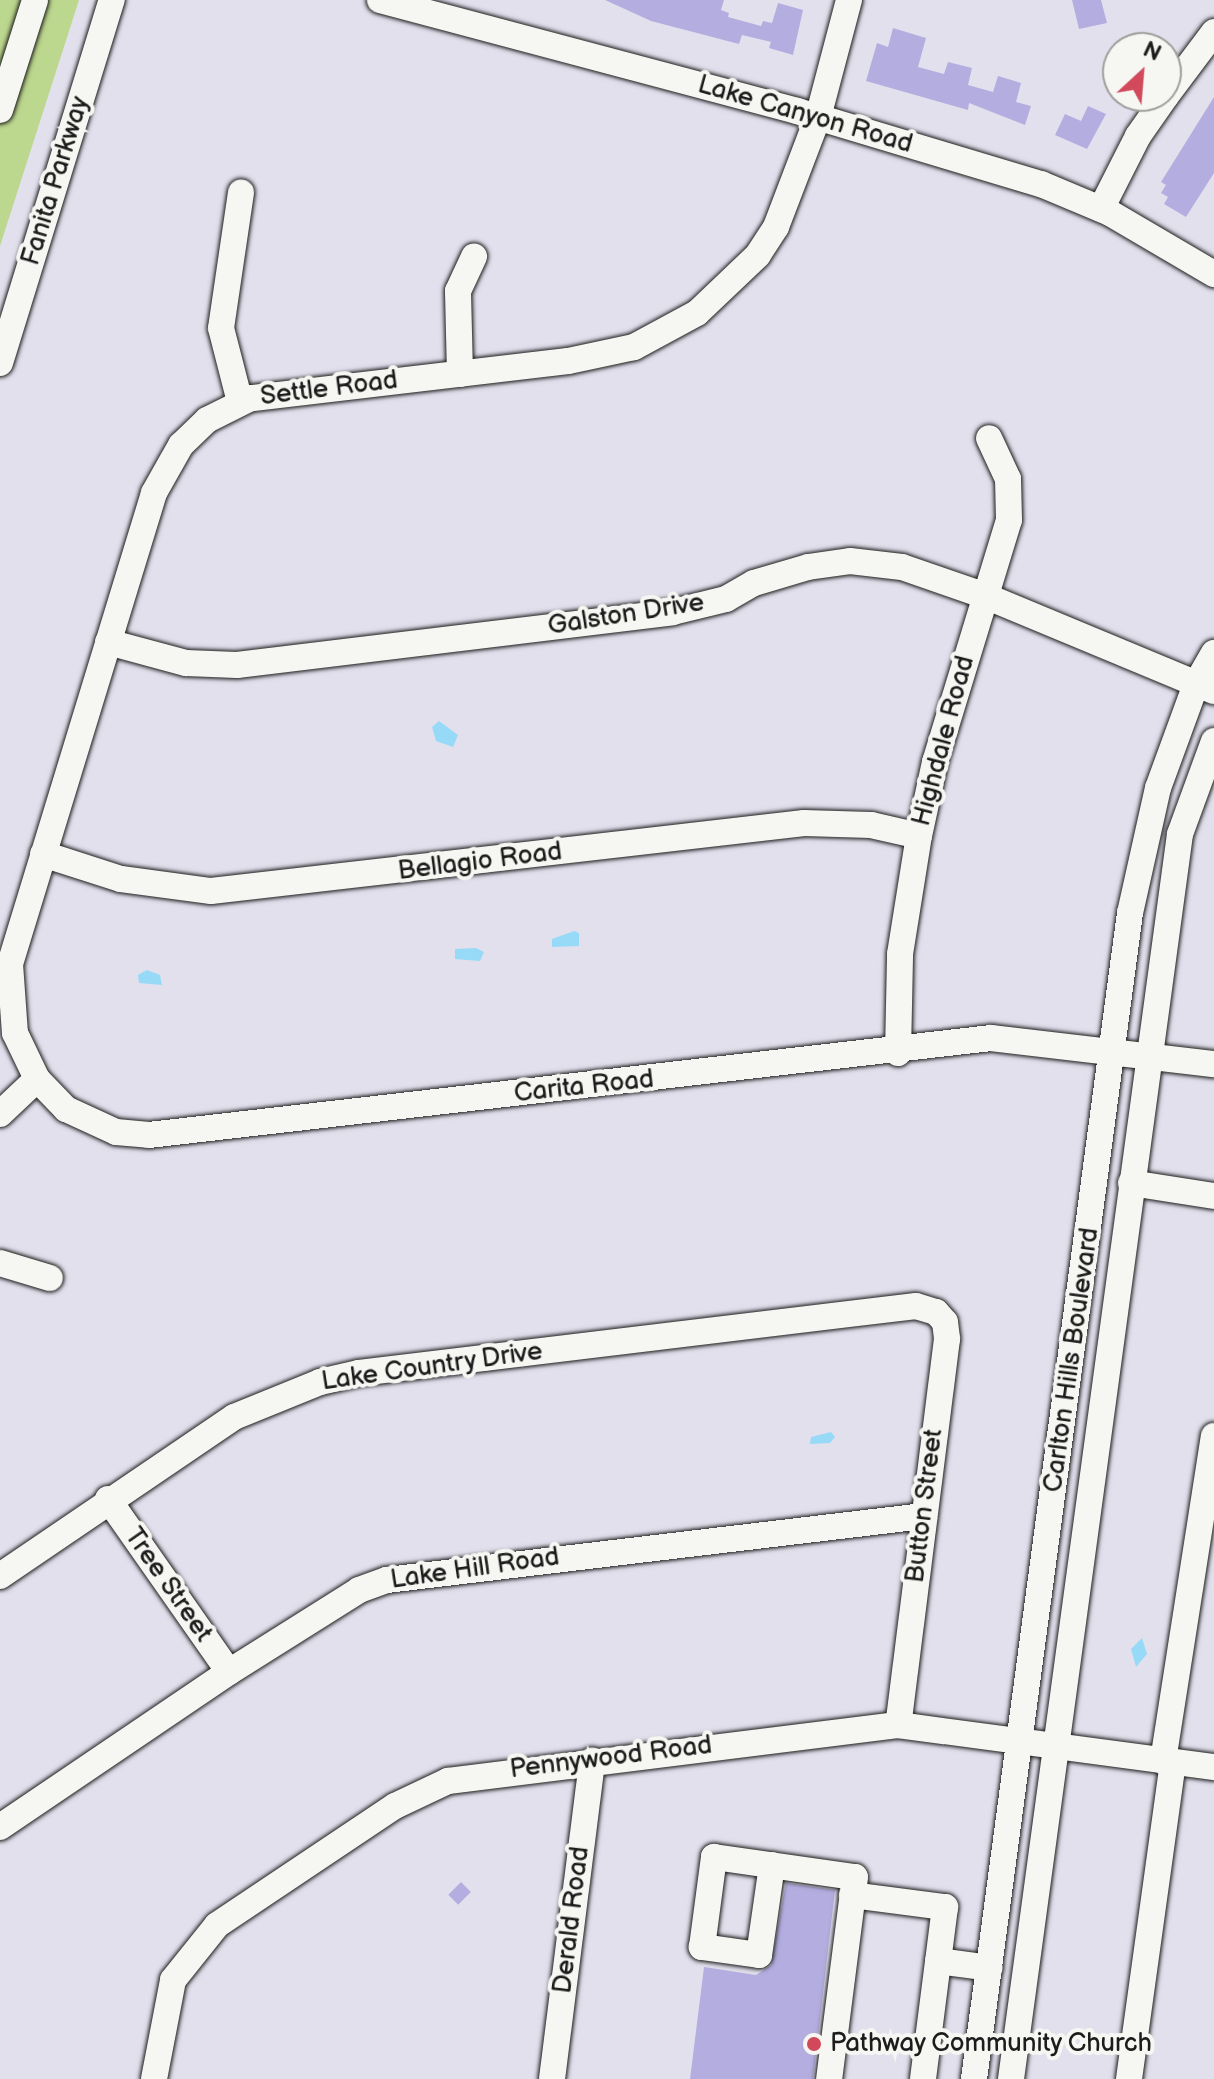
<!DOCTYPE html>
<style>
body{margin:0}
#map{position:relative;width:1214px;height:2079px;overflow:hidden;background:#e2e0ed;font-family:"Balsamiq Sans",sans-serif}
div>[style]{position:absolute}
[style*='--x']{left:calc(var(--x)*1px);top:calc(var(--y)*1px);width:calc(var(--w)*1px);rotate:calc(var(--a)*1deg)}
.green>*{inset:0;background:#bcd78e}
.water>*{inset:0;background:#96daf8}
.building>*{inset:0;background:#b4aee0;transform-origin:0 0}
.roads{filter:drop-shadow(0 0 2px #1c1c1c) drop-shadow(0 0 2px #1c1c1c)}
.minor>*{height:26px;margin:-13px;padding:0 13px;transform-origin:13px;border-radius:13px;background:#f6f6f2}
.dots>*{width:22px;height:22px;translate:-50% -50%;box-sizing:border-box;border:4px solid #f6f6f2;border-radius:50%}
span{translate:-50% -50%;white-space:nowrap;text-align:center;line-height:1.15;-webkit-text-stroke:8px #f6f6f2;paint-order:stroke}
.street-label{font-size:26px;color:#1c1c1c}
.poi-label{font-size:26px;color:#1c1c1c}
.left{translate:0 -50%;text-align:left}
.north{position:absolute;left:1102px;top:32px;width:80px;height:80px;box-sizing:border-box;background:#f6f6f2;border:2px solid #9f9f9c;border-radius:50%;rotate:26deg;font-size:22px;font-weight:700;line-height:32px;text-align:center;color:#1c1c1c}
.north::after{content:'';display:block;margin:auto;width:28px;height:36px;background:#d1495b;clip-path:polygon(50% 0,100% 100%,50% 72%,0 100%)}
</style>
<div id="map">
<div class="green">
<i style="clip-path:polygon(0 0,79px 0,0 246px)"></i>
</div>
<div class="water">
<i style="clip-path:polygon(439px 721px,458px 735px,453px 747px,436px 741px,432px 727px)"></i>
<i style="clip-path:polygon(574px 931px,579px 933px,579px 946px,552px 947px,552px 939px)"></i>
<i style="clip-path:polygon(476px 948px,484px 952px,480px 961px,455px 959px,455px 949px)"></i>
<i style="clip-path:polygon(147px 970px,160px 975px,162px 985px,139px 983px,138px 975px)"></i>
<i style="clip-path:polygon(831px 1432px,835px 1437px,830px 1443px,810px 1444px,811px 1437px)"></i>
<i style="clip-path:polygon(1142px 1638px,1147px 1654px,1136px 1667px,1131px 1649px)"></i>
</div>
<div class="building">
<i style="clip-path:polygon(605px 0,724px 0,721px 10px,729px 13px,728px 17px,761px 26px,763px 21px,772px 23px,778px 3px,803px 10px,793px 55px,769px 48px,771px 42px,742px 35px,739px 44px,651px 21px)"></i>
<i style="clip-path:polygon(1072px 0,1101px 0,1107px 23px,1079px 29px)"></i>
<i style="clip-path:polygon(893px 28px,926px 38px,918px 67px,944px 74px,948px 62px,972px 68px,968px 85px,993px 92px,998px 76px,1021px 83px,1016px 102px,1031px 106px,1025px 125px,969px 103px,968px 110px,866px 81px,877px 43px,888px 47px)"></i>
<i style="clip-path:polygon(1214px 97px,1214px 173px,1186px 217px,1164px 204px,1168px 197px,1161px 193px,1166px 185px,1161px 182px)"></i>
<i style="clip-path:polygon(1088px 106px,1106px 114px,1087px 149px,1055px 135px,1065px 114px,1081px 121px)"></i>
<i style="left:461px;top:1882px;width:14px;height:18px;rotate:45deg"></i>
<i style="clip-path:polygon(786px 1883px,835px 1890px,813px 2079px,690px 2079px,704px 1967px,756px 1975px,771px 1965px)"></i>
</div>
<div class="roads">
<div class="minor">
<i style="--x:380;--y:0;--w:432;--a:14.9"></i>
<i style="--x:797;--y:111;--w:255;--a:16.7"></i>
<i style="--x:1041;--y:184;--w:75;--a:22.8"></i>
<i style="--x:1110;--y:213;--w:121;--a:30.4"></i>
<i style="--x:849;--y:0;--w:121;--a:104.8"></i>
<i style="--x:818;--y:117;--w:118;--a:110.9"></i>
<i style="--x:776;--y:227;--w:33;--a:123"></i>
<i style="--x:758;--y:255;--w:84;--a:136.4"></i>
<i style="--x:697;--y:313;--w:72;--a:151.6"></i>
<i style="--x:634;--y:347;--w:67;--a:168"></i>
<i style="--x:568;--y:361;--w:319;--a:173.3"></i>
<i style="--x:251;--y:398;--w:49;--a:153.4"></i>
<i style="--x:207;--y:420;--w:36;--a:136"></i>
<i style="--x:181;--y:445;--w:55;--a:119.4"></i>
<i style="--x:154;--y:493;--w:493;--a:107"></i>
<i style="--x:10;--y:964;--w:69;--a:85.9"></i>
<i style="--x:15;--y:1033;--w:51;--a:64.4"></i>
<i style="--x:37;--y:1079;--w:42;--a:46"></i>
<i style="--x:66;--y:1109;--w:55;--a:24.7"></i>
<i style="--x:116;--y:1132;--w:33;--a:5"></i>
<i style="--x:149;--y:1135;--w:848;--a:-6.57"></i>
<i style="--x:991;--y:1038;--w:225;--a:6.7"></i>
<i style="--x:1166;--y:96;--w:80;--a:-53.1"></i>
<i style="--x:0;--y:110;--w:115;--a:-72.3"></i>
<i style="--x:1101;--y:209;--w:82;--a:-63.1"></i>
<i style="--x:1138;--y:136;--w:49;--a:-55"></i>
<i style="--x:0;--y:363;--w:380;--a:-72.9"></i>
<i style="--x:460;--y:374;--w:83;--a:-91.4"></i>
<i style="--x:458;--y:291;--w:38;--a:-65"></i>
<i style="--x:240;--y:402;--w:76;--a:-104.4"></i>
<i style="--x:221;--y:328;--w:137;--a:-81.6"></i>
<i style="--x:108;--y:642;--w:81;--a:15.1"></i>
<i style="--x:186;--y:663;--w:51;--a:2.2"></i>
<i style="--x:237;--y:665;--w:439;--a:-6.9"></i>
<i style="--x:673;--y:612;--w:55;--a:-13.8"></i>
<i style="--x:726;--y:599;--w:32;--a:-30"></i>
<i style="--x:754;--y:583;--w:56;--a:-16.5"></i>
<i style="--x:808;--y:567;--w:42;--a:-8.1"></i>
<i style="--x:850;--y:561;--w:52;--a:6.6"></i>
<i style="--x:902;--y:567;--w:86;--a:19.1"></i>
<i style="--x:983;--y:595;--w:250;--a:22.6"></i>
<i style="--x:43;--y:854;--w:82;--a:17.8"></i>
<i style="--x:121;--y:879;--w:91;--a:7.6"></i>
<i style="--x:211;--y:891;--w:597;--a:-6.54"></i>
<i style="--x:804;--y:823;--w:67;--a:1.7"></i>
<i style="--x:871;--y:825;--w:49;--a:12.9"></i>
<i style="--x:898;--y:1053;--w:99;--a:-88.8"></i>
<i style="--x:900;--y:954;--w:120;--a:-80.9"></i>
<i style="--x:919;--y:836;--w:76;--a:-77.8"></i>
<i style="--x:935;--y:762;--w:253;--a:-73"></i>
<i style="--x:1009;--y:520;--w:41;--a:-91.4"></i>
<i style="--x:1008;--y:479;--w:45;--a:-114.9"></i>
<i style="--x:0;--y:1114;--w:51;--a:-43.4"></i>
<i style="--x:1131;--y:1183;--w:84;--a:8.9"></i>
<i style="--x:0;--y:1263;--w:52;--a:16.7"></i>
<i style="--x:108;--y:1499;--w:211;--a:55"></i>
<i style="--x:0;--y:1576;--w:283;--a:-34.2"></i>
<i style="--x:234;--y:1417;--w:93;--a:-22.1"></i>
<i style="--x:320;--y:1382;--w:40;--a:-13"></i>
<i style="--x:359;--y:1373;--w:561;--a:-6.86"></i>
<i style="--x:916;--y:1306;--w:21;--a:17"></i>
<i style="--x:936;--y:1312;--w:13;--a:48"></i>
<i style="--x:945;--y:1322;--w:17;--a:83"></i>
<i style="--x:947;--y:1339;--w:389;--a:97.2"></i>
<i style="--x:1163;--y:1761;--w:329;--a:-81.1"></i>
<i style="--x:0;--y:1827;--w:277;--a:-34.1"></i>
<i style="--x:229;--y:1672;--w:154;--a:-32.2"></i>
<i style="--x:359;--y:1590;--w:30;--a:-20"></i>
<i style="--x:387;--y:1580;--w:541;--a:-6.8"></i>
<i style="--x:772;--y:1865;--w:91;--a:98.2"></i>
<i style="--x:759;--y:1955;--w:58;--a:-172"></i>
<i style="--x:702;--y:1947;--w:91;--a:-82.4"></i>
<i style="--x:714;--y:1857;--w:142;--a:8.1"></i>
<i style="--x:855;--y:1877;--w:204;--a:97.3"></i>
<i style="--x:852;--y:1895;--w:94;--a:7.4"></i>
<i style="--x:945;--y:1907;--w:173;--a:97.3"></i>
<i style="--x:938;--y:1961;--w:52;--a:7.7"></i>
<i style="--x:154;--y:2079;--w:101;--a:-79.1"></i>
<i style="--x:173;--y:1980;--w:70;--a:-51.3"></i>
<i style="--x:217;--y:1925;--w:214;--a:-33.8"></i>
<i style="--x:395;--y:1806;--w:59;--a:-25.3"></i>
<i style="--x:448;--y:1781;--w:453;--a:-7.1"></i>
<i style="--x:898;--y:1725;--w:319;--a:7.6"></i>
<i style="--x:552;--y:2079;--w:321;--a:-82.8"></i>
<i style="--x:974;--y:2079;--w:1176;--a:-82.38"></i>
<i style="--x:1130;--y:913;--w:128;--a:-77.4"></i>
<i style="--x:1158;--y:788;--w:111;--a:-69.9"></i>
<i style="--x:1196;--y:684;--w:36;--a:-60"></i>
<i style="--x:1011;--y:2079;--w:1256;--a:-82.27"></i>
<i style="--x:1180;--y:834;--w:99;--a:-69.9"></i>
<i style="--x:1129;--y:2079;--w:320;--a:-82.1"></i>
</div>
</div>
<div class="dots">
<i style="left:814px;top:2044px;background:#d1495b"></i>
</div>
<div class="street-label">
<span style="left:805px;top:115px;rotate:16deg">Lake Canyon Road</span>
<span style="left:56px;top:181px;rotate:-73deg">Fanita Parkway</span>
<span style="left:329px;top:389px;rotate:-7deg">Settle Road</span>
<span style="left:626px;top:615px;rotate:-9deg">Galston Drive</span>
<span style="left:944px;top:741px;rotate:-75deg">Highdale Road</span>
<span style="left:480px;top:862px;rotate:-7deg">Bellagio Road</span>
<span style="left:584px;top:1087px;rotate:-6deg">Carita Road</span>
<span style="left:1072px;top:1360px;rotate:-82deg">Carlton Hills Boulevard</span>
<span style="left:432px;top:1367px;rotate:-8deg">Lake Country Drive</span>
<span style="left:925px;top:1506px;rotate:-83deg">Button Street</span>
<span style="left:475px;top:1569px;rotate:-8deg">Lake Hill Road</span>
<span style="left:168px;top:1585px;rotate:55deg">Tree Street</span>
<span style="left:611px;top:1758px;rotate:-7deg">Pennywood Road</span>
<span style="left:572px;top:1920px;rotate:-83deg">Derald Road</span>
</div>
<div class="poi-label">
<span class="left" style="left:830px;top:2044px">Pathway Community Church</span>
</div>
<div class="north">N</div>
</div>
